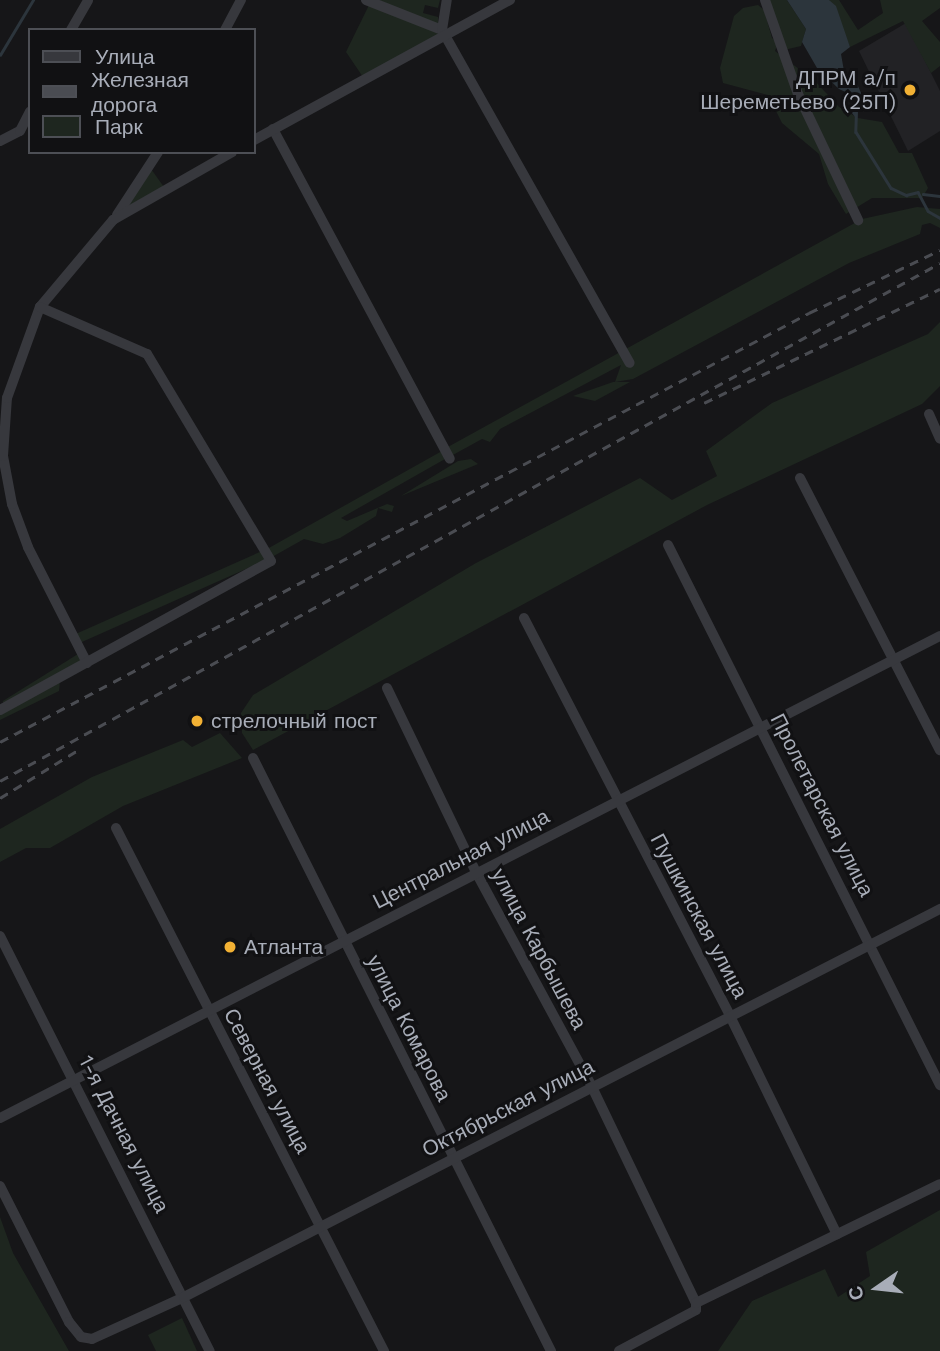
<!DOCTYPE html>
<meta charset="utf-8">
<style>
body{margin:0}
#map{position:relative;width:940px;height:1351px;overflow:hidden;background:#161618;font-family:"Work Sans",sans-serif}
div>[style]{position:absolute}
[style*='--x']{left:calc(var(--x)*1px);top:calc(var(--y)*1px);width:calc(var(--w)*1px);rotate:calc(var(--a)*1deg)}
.built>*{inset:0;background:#222225}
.green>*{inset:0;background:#1e261f;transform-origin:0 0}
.water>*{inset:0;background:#2c353c}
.stream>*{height:2.5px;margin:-1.25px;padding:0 1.25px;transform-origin:1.25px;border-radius:1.25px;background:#2c353c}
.minor>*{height:10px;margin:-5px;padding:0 5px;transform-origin:5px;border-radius:5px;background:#37383d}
.rail>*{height:2.5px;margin-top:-1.25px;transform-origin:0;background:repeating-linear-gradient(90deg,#4a4c52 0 9px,transparent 0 16px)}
.dots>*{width:19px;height:19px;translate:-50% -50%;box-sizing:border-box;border:4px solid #111113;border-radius:50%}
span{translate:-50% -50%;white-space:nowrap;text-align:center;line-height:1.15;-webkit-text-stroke:6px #111113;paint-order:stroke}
.poi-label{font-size:21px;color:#a8adb8}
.right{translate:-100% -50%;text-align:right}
.left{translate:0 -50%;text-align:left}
.street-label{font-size:21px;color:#a8adb8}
.legend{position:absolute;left:28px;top:28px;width:228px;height:126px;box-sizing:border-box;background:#111113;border:2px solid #4d4f55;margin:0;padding:9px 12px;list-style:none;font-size:21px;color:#a8adb8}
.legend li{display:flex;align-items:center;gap:14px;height:35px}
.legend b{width:35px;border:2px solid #4d4f55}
.north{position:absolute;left:842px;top:1253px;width:70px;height:70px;-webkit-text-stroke:5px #111113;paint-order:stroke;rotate:256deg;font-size:19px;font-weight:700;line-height:28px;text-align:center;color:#a8adb8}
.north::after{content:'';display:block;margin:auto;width:24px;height:32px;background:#a8adb8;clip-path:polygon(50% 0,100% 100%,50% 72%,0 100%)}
</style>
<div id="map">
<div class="built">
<i style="clip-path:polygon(906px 23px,940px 91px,940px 131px,908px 151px,859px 51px)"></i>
</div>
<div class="green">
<i style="clip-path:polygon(379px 0,440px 0,438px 8px,425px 5px,423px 13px,438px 17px,438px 26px)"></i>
<i style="clip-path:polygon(767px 0,787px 0,806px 29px,801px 46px,784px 50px)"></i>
<i style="clip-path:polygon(829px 0,839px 0,858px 30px,883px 13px,880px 0,940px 0,940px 8px,922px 21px,940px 42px,940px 66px,931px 73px,903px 21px,850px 47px)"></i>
<i style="clip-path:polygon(369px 5px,435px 30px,439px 35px,363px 77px,346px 52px)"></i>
<i style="clip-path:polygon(758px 5px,764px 10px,772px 38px,778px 43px,775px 51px,815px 81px,839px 107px,858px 118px,882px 122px,899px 153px,912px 153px,928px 188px,922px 198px,872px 198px,846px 214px,828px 184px,819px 154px,782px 123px,768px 95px,723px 83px,720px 68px,734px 16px,743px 8px)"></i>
<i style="clip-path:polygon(151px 169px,164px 187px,123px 211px)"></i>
<i style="clip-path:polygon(917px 207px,940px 209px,940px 228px,930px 223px,922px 225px,920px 234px,849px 263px,633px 379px,615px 382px,621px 365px,500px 429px,490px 442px,482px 439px,451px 456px,446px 448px,862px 219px)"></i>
<i style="clip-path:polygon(940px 322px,940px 386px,922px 404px,707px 505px,253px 750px,242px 733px,241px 713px,253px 695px,476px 563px,640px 478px,672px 500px,717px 476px,706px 451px,772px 403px,928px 334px)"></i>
<i style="clip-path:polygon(613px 382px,630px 382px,595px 401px,573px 396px)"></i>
<i style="clip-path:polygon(442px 451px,445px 459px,341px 518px,347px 521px,387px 504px,394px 506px,392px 512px,378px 508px,376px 516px,340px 538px,323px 544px,304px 539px,272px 557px,267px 549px)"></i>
<i style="clip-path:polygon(471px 459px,478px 464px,401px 496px,458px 461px)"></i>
<i style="left:262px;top:551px;width:10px;height:204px;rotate:66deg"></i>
<i style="left:78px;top:654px;width:9px;height:89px;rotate:58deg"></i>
<i style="clip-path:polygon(60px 680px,59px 691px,0 720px,0 712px)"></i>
<i style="clip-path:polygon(220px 733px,242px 758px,123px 806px,50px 848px,26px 848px,0 862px,0 829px,92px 777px,183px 740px,192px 747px)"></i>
<i style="clip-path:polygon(940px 1210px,940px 1351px,718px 1351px,752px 1301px,825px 1269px,838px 1297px,870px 1276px,866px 1252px)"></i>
<i style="clip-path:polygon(0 1217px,13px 1253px,69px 1351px,0 1351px)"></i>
<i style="clip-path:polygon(182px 1318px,197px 1351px,156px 1351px,148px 1335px)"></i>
</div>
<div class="water">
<i style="clip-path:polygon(787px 0,829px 0,836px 6px,850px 47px,841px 54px,844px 71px,857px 84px,868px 108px,863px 109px,857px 98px,855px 117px,849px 109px,854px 96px,839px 89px,817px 68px,802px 42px,806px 29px)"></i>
</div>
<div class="stream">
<i style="--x:0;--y:55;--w:64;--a:-59"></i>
<i style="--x:857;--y:97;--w:35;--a:92"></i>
<i style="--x:856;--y:132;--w:66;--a:58"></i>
<i style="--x:891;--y:188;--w:17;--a:25"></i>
<i style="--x:906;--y:195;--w:12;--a:-14"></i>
<i style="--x:918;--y:192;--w:21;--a:62"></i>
<i style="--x:928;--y:211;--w:14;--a:30"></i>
<i style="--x:923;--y:194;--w:17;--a:7"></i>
</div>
<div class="minor">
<i style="--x:366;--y:0;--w:82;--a:21.5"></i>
<i style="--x:442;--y:30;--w:382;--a:60.6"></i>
<i style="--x:765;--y:0;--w:100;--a:70.7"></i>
<i style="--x:798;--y:94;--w:140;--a:64.5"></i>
<i style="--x:71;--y:30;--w:34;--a:-60"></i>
<i style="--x:225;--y:30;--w:34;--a:-62"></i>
<i style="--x:442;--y:30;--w:30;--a:-81"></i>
<i style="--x:273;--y:129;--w:374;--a:61.8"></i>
<i style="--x:254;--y:140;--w:292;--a:-28.7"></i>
<i style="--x:0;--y:141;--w:22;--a:-27"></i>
<i style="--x:20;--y:131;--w:22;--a:-63"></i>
<i style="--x:117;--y:215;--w:75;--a:-56.9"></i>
<i style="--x:929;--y:414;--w:27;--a:66"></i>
<i style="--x:800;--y:478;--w:306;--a:62.8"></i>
<i style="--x:668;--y:545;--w:605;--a:63.27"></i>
<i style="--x:524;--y:618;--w:448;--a:62.6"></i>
<i style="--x:730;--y:1016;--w:243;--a:63.9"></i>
<i style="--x:87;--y:663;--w:130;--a:-117"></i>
<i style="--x:28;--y:547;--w:46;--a:-110.4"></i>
<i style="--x:12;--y:504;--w:49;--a:-100.6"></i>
<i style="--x:3;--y:456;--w:58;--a:-86.1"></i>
<i style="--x:7;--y:398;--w:97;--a:-70.1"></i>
<i style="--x:40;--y:307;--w:114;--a:-50"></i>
<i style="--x:113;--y:220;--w:137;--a:-29.7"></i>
<i style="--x:387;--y:688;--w:207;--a:64.2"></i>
<i style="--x:477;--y:874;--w:242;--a:61.6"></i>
<i style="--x:592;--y:1087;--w:240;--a:64.3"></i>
<i style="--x:0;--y:710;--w:309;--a:-28.8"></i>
<i style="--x:271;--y:561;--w:241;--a:-120.9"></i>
<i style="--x:147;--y:354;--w:117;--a:-156.3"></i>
<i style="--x:253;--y:758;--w:664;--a:63.32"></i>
<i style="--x:116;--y:828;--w:588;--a:62.87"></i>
<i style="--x:0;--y:936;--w:465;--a:63.2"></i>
<i style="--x:0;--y:1118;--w:1056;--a:-27.15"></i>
<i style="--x:0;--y:1186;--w:153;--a:63.1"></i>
<i style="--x:69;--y:1322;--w:19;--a:51"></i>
<i style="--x:81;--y:1337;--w:11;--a:10"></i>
<i style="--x:92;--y:1339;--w:101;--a:-24.5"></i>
<i style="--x:184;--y:1297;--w:850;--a:-27.17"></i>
<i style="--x:619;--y:1351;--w:87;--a:-28"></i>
<i style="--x:696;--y:1310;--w:7;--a:-90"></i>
<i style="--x:696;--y:1303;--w:271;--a:-26"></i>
</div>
<div class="rail">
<i style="--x:704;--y:403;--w:262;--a:-25.8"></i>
<i style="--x:0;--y:742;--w:916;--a:-27.94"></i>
<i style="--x:809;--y:313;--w:145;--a:-25.7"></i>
<i style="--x:0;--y:781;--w:1073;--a:-28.86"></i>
<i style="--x:0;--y:798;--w:92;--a:-31.6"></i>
</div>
<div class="dots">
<i style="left:910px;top:90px;background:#f2b134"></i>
<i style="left:197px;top:721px;background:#f2b134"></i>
<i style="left:230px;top:947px;background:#f2b134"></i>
</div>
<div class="poi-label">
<span class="right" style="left:896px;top:90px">ДПРМ а/п<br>Шереметьево (25П)</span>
<span class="left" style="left:211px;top:721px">стрелочный пост</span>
<span class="left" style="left:244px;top:947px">Атланта</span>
</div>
<div class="street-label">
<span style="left:822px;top:805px;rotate:63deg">Пролетарская улица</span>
<span style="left:461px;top:859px;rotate:-27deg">Центральная улица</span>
<span style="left:699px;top:916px;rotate:62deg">Пушкинская улица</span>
<span style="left:539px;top:949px;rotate:62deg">улица Карбышева</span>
<span style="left:409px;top:1028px;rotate:63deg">улица Комарова</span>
<span style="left:267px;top:1081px;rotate:62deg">Северная улица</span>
<span style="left:508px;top:1108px;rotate:-27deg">Октябрьская улица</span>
<span style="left:124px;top:1134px;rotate:63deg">1-я Дачная улица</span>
</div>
<ul class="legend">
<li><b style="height:9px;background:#37383d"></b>Улица</li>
<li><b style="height:9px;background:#4a4c52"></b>Железная дорога</li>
<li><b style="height:19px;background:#1e261f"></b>Парк</li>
</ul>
<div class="north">С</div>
</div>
